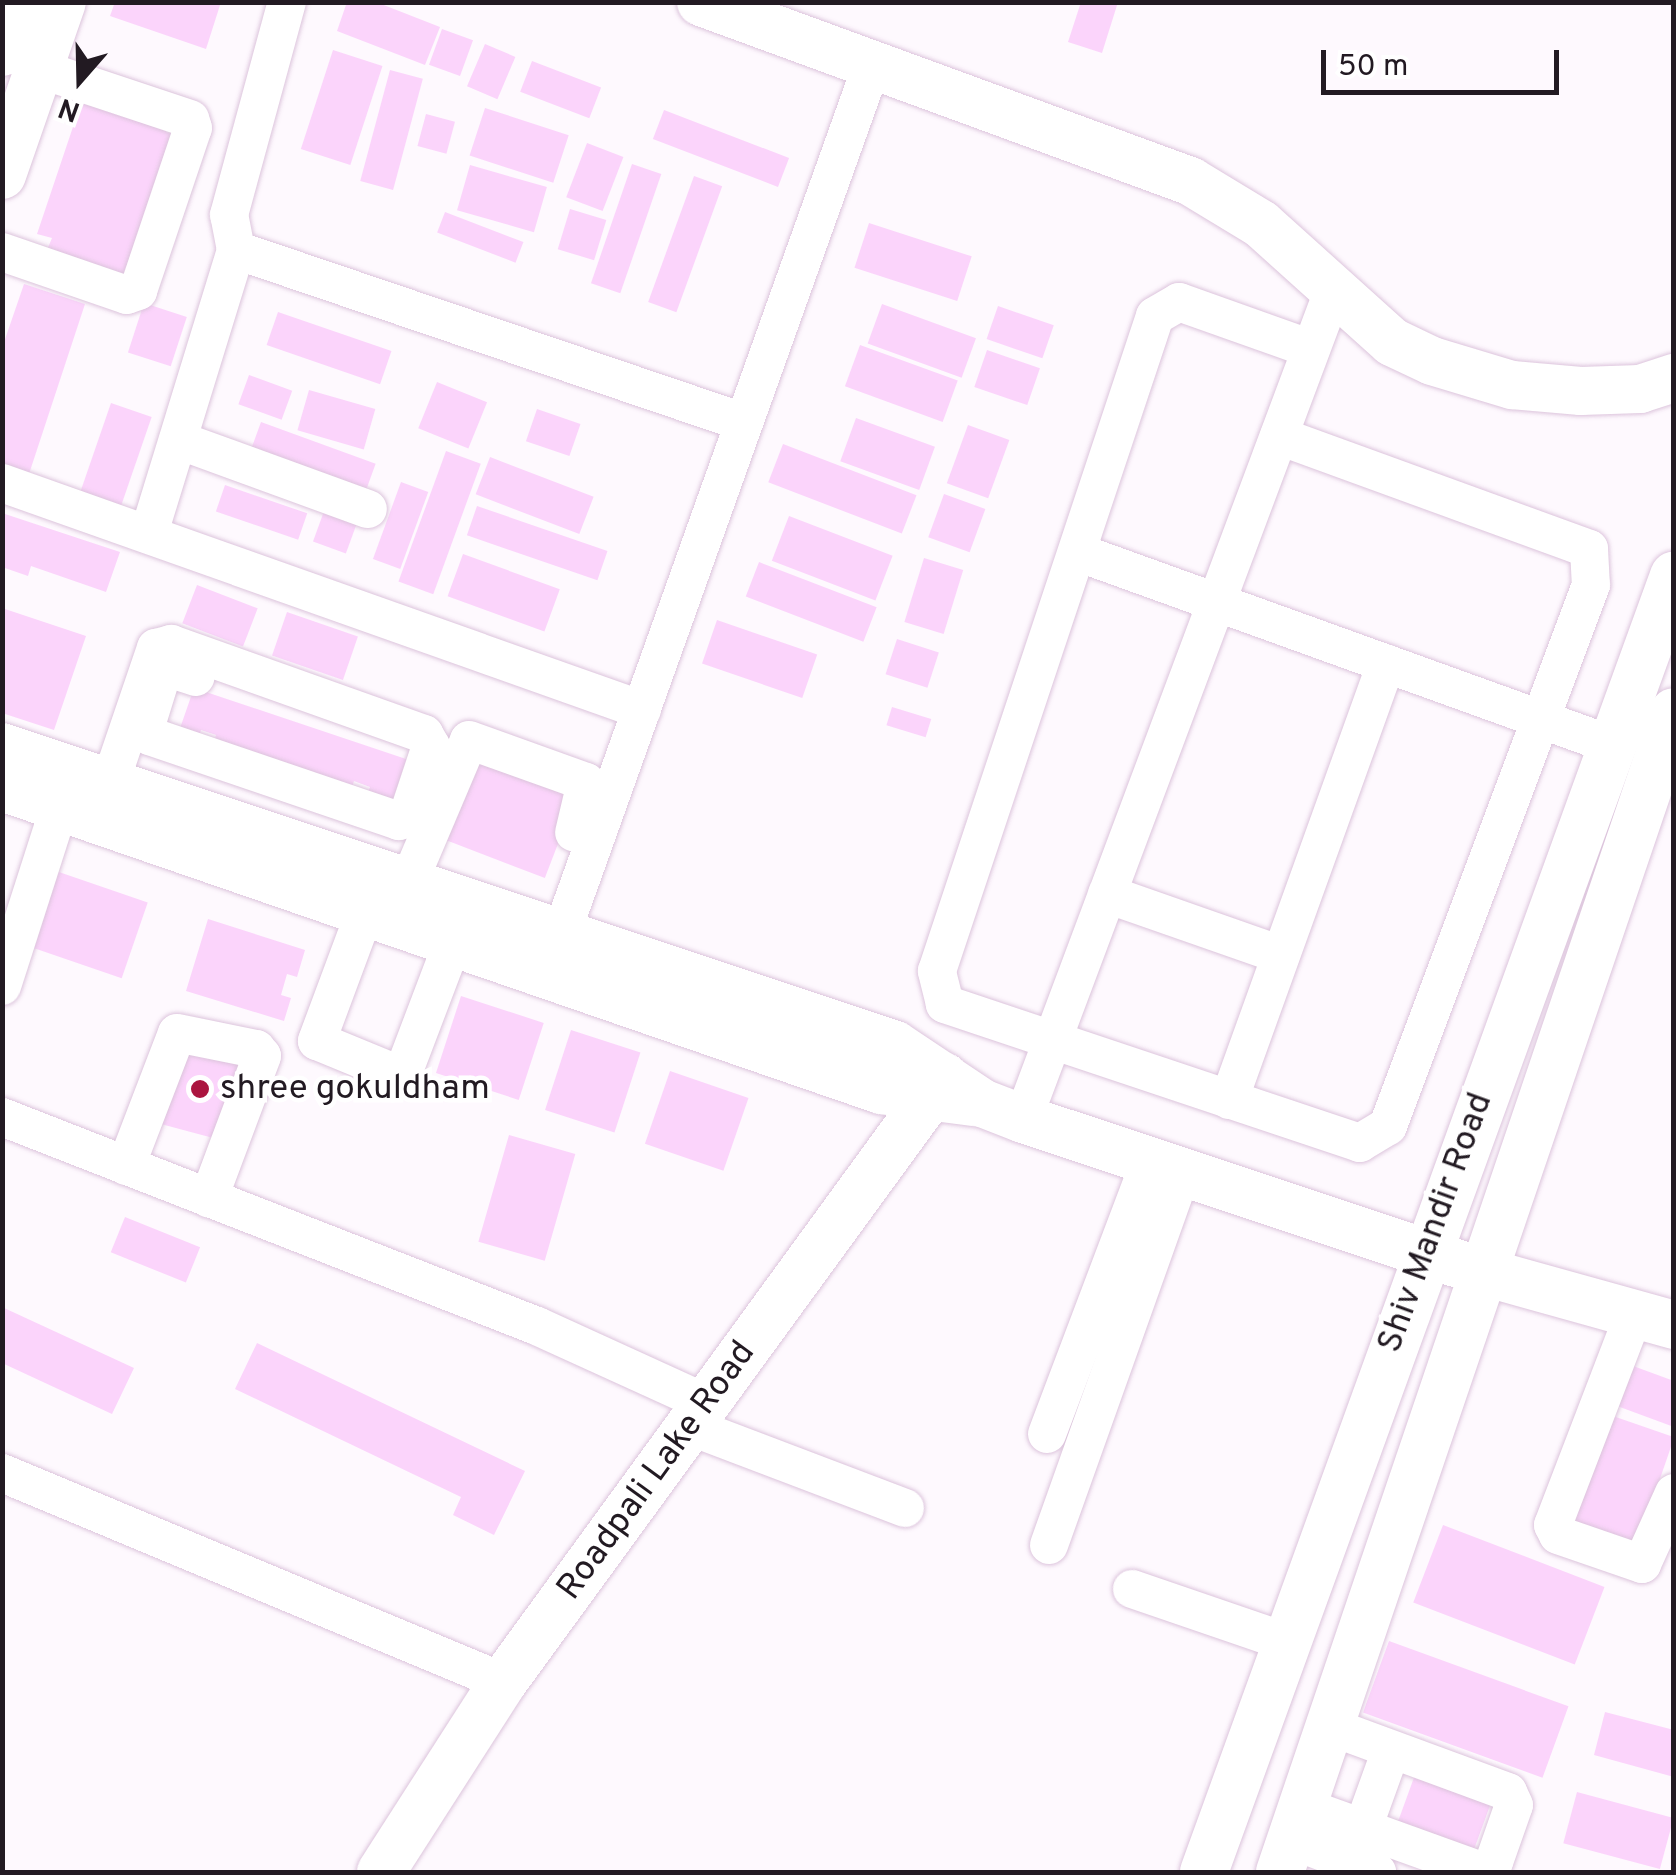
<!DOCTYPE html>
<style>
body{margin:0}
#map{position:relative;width:1676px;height:1875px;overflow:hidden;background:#fef9fe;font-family:Overpass,sans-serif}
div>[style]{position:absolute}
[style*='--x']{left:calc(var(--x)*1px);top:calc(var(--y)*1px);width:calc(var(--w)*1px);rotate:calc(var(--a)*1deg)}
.building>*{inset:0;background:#fbd4fb;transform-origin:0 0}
.roads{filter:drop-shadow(0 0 2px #dcc4dc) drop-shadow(0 0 2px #dcc4dc)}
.minor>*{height:38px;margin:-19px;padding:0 19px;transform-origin:19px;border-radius:19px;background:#fff}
.tertiary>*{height:48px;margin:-24px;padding:0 24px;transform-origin:24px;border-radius:24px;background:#fff}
.dots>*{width:28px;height:28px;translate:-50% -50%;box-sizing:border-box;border:5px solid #fff;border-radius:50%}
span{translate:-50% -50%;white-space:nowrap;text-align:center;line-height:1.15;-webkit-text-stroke:9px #fff;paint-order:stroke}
.poi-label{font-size:35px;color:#221a22}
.left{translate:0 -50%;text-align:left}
.street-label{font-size:35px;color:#221a22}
.frame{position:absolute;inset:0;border:5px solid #221a22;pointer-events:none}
.north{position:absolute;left:30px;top:30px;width:100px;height:100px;-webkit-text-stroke:8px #fff;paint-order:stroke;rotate:200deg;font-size:28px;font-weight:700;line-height:40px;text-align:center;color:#221a22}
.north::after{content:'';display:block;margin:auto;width:35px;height:45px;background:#221a22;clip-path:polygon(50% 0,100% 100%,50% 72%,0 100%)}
.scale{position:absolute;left:1321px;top:50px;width:238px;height:45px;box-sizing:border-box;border:5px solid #221a22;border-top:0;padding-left:12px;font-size:30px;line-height:35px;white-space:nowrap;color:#221a22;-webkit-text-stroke:8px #fff;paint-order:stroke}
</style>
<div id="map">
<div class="building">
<i style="clip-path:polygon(115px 2px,221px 2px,206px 49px,110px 16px)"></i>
<i style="clip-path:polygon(347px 2px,376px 2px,440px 27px,425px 65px,337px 31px)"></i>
<i style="clip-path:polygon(1081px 2px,1118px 2px,1102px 53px,1068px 42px)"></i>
<i style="left:442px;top:29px;width:33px;height:38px;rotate:20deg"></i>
<i style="left:485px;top:44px;width:33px;height:46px;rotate:23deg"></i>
<i style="left:333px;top:50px;width:52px;height:104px;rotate:18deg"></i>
<i style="left:532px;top:61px;width:74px;height:33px;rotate:21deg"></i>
<i style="left:390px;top:70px;width:34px;height:115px;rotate:15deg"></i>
<i style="clip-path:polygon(103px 93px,169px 118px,166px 132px,185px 139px,133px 286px,45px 255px,52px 238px,37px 234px,81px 103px,97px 108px)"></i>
<i style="left:485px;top:108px;width:88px;height:50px;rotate:18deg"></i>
<i style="left:664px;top:110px;width:134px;height:31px;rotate:21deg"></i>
<i style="left:426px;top:114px;width:30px;height:33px;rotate:15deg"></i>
<i style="left:587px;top:143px;width:39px;height:58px;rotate:21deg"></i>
<i style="left:632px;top:164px;width:31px;height:126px;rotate:19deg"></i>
<i style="left:470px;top:165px;width:80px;height:47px;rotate:16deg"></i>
<i style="left:694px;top:176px;width:30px;height:134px;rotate:20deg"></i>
<i style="left:570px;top:209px;width:38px;height:42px;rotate:17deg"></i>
<i style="left:445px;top:212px;width:84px;height:22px;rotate:21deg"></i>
<i style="left:869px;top:223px;width:108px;height:47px;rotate:18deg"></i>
<i style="clip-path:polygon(24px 284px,85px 304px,27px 480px,2px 472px,2px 348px)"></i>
<i style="left:144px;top:303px;width:45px;height:52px;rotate:18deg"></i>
<i style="left:882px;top:304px;width:100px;height:42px;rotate:20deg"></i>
<i style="left:998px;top:306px;width:59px;height:35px;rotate:19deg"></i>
<i style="left:278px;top:312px;width:120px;height:35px;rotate:19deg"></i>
<i style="left:860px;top:345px;width:104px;height:44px;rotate:20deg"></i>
<i style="left:987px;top:350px;width:56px;height:39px;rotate:19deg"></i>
<i style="left:249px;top:375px;width:46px;height:31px;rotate:20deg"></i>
<i style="left:437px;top:382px;width:54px;height:50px;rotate:22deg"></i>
<i style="left:309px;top:390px;width:69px;height:42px;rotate:16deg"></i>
<i style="left:111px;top:403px;width:43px;height:108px;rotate:19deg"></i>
<i style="left:537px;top:409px;width:46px;height:34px;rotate:19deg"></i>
<i style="left:856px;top:418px;width:84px;height:46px;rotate:20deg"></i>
<i style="left:261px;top:422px;width:122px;height:30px;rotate:20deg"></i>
<i style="left:968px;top:425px;width:44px;height:62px;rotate:20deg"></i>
<i style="left:783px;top:444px;width:143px;height:41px;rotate:21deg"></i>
<i style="left:446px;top:451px;width:37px;height:139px;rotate:20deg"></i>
<i style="left:490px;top:457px;width:111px;height:40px;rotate:21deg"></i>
<i style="left:401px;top:482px;width:29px;height:82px;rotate:20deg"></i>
<i style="left:225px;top:485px;width:87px;height:28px;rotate:19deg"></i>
<i style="left:944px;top:494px;width:44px;height:46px;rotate:20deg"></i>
<i style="left:327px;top:503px;width:35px;height:41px;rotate:20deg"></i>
<i style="left:477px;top:506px;width:138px;height:31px;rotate:19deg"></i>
<i style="clip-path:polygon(2px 513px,120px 552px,106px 592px,31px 566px,28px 576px,2px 567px)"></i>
<i style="left:789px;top:516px;width:111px;height:48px;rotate:21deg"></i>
<i style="left:463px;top:554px;width:103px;height:45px;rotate:20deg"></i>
<i style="left:924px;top:558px;width:41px;height:67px;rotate:17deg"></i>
<i style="left:759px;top:562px;width:126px;height:37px;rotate:21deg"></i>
<i style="left:197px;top:585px;width:65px;height:41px;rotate:21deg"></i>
<i style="clip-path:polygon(2px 608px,86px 636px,54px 730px,2px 713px)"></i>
<i style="left:287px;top:612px;width:75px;height:46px;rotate:19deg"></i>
<i style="left:717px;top:620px;width:106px;height:46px;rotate:19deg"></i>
<i style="left:897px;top:639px;width:44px;height:37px;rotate:18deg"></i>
<i style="clip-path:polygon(194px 688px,409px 760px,394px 807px,366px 797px,370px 787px,354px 781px,350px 792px,213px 746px,216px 735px,201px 730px,198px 741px,178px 734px)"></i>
<i style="left:892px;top:707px;width:41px;height:19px;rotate:17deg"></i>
<i style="left:468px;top:749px;width:118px;height:93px;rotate:21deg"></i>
<i style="left:56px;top:871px;width:97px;height:80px;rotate:19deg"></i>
<i style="clip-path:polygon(208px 919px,305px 950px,297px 977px,287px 974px,281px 995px,291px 998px,284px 1021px,186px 991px)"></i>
<i style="left:461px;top:996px;width:87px;height:81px;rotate:18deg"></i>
<i style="left:571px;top:1030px;width:73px;height:84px;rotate:18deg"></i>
<i style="left:176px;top:1038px;width:80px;height:87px;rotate:15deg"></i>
<i style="left:670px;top:1071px;width:83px;height:77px;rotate:19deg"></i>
<i style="left:509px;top:1135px;width:69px;height:111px;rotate:16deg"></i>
<i style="left:125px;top:1217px;width:81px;height:38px;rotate:22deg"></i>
<i style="clip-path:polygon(2px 1307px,134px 1368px,112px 1414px,2px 1363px)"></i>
<i style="clip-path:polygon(257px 1343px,525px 1471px,494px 1535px,453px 1515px,461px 1497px,235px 1389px)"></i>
<i style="clip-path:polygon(1625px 1363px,1674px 1381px,1674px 1427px,1609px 1403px)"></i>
<i style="left:1610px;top:1415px;width:68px;height:122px;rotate:19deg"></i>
<i style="left:1443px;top:1525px;width:173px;height:83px;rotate:21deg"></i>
<i style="left:1389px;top:1641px;width:191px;height:76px;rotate:20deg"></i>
<i style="clip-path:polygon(1605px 1712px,1674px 1730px,1674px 1777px,1594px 1755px)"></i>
<i style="left:1416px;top:1772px;width:81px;height:60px;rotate:20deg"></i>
<i style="left:1577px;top:1792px;width:100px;height:53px;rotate:15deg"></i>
</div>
<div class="roads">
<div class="minor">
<i style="--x:236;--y:250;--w:532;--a:18.74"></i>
<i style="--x:2;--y:252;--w:132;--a:19"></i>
<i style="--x:127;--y:295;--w:12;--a:-20"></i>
<i style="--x:138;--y:291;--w:172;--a:-71.4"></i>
<i style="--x:193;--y:128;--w:9;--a:-108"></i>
<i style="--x:190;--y:119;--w:158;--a:-161.6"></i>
<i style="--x:1279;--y:436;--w:330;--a:20"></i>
<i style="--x:1589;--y:549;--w:36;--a:87"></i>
<i style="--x:1591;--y:585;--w:578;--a:110.57"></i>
<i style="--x:1388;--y:1126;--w:33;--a:149"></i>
<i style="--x:1360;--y:1143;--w:438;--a:-161.5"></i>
<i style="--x:945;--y:1004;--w:34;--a:-104"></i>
<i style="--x:937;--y:971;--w:690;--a:-71.59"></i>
<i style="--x:1155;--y:316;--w:28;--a:-30"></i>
<i style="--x:1179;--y:302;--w:140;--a:19.6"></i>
<i style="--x:178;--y:440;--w:202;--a:20"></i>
<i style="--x:2;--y:483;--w:679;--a:19.53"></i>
<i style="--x:149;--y:533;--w:296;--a:-72.9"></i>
<i style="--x:236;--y:250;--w:36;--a:-101"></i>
<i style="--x:229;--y:215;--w:221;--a:-74.8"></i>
<i style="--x:1077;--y:552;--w:569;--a:19.84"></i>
<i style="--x:110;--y:783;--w:143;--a:-71.2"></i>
<i style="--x:156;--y:648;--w:16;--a:-15"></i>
<i style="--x:171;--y:644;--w:269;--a:19.6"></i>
<i style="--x:424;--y:734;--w:14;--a:60"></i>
<i style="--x:431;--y:746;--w:73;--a:108.4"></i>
<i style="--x:408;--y:815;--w:11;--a:146"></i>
<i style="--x:399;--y:821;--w:263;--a:-161.2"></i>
<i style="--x:150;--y:736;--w:9;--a:-126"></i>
<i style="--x:145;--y:729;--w:58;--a:-72.8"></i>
<i style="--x:162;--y:674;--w:8;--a:-45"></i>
<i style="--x:168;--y:668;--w:29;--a:18"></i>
<i style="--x:408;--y:884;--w:156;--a:-67"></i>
<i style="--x:469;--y:740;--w:124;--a:19.7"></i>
<i style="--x:586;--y:782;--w:52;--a:103.2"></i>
<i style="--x:1107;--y:894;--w:184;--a:19.3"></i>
<i style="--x:366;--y:909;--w:141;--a:110.4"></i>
<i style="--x:317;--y:1041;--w:92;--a:22.4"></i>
<i style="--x:402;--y:1076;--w:147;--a:-69.2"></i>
<i style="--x:552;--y:960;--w:954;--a:-70.33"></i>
<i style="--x:2;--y:986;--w:212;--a:-72.2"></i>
<i style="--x:1229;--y:1100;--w:464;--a:-70.2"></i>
<i style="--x:2;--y:1117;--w:574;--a:21.34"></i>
<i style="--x:537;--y:1326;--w:186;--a:24.5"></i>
<i style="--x:1023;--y:1119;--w:884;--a:-69.47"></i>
<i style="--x:126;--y:1166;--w:142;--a:-69"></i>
<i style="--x:177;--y:1033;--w:81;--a:11.4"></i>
<i style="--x:256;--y:1049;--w:9;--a:49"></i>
<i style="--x:262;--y:1056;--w:152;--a:110.5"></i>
<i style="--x:1634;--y:1314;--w:226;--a:111"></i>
<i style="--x:1553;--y:1525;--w:11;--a:63"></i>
<i style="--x:1558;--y:1535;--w:89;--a:19"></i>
<i style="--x:1642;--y:1564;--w:78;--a:-65.7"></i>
<i style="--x:689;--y:1426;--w:231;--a:20.8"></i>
<i style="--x:1047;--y:1434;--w:292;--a:-69.3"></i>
<i style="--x:2;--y:1473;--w:543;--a:22.64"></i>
<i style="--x:1049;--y:1545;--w:397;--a:-70.4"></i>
<i style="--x:1132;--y:1589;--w:164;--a:18.9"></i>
<i style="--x:1301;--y:1806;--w:195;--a:19.8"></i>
<i style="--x:1484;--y:1872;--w:14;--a:-45"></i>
<i style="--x:1494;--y:1862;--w:60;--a:-70.7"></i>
<i style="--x:1514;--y:1805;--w:14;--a:-115"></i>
<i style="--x:1508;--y:1792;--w:194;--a:-159.8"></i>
<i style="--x:1363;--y:1828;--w:80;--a:-70.2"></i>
<i style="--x:1291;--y:1840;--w:92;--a:20.4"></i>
</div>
<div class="tertiary">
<i style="--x:701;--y:2;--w:521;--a:20.11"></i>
<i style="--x:1190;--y:181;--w:83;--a:31.2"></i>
<i style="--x:1261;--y:224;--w:176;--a:42"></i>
<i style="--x:1392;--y:342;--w:44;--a:25.4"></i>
<i style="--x:1432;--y:361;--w:84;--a:16.7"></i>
<i style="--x:1512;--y:385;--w:69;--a:5"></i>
<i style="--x:1581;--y:391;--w:59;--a:-1.9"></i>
<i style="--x:1640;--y:389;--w:36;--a:-18"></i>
<i style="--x:2;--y:52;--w:53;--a:-70.2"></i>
<i style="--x:2;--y:175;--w:183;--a:-70.9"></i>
<i style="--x:2;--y:747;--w:941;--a:18.45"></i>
<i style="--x:895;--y:1045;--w:105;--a:33.7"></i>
<i style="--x:982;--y:1103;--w:44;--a:21.3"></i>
<i style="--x:1023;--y:1119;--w:486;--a:18.4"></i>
<i style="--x:1484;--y:1272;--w:197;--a:15.6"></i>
<i style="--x:2;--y:787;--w:930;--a:19.02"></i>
<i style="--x:881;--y:1090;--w:94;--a:7.4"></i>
<i style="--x:381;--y:1872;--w:226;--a:-57.3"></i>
<i style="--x:503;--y:1682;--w:749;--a:-53.91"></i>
<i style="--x:1204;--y:1872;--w:1379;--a:-70.07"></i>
<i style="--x:1280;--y:1872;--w:1225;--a:-71.24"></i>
</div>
</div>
<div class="dots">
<i style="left:200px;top:1089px;background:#ab153f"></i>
</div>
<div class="poi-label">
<span class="left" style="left:220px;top:1089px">shree gokuldham</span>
</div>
<div class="street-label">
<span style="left:1436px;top:1223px;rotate:-70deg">Shiv Mandir Road</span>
<span style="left:657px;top:1471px;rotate:-54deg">Roadpali Lake Road</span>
</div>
<div class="frame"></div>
<div class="north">N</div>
<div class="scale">50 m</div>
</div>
